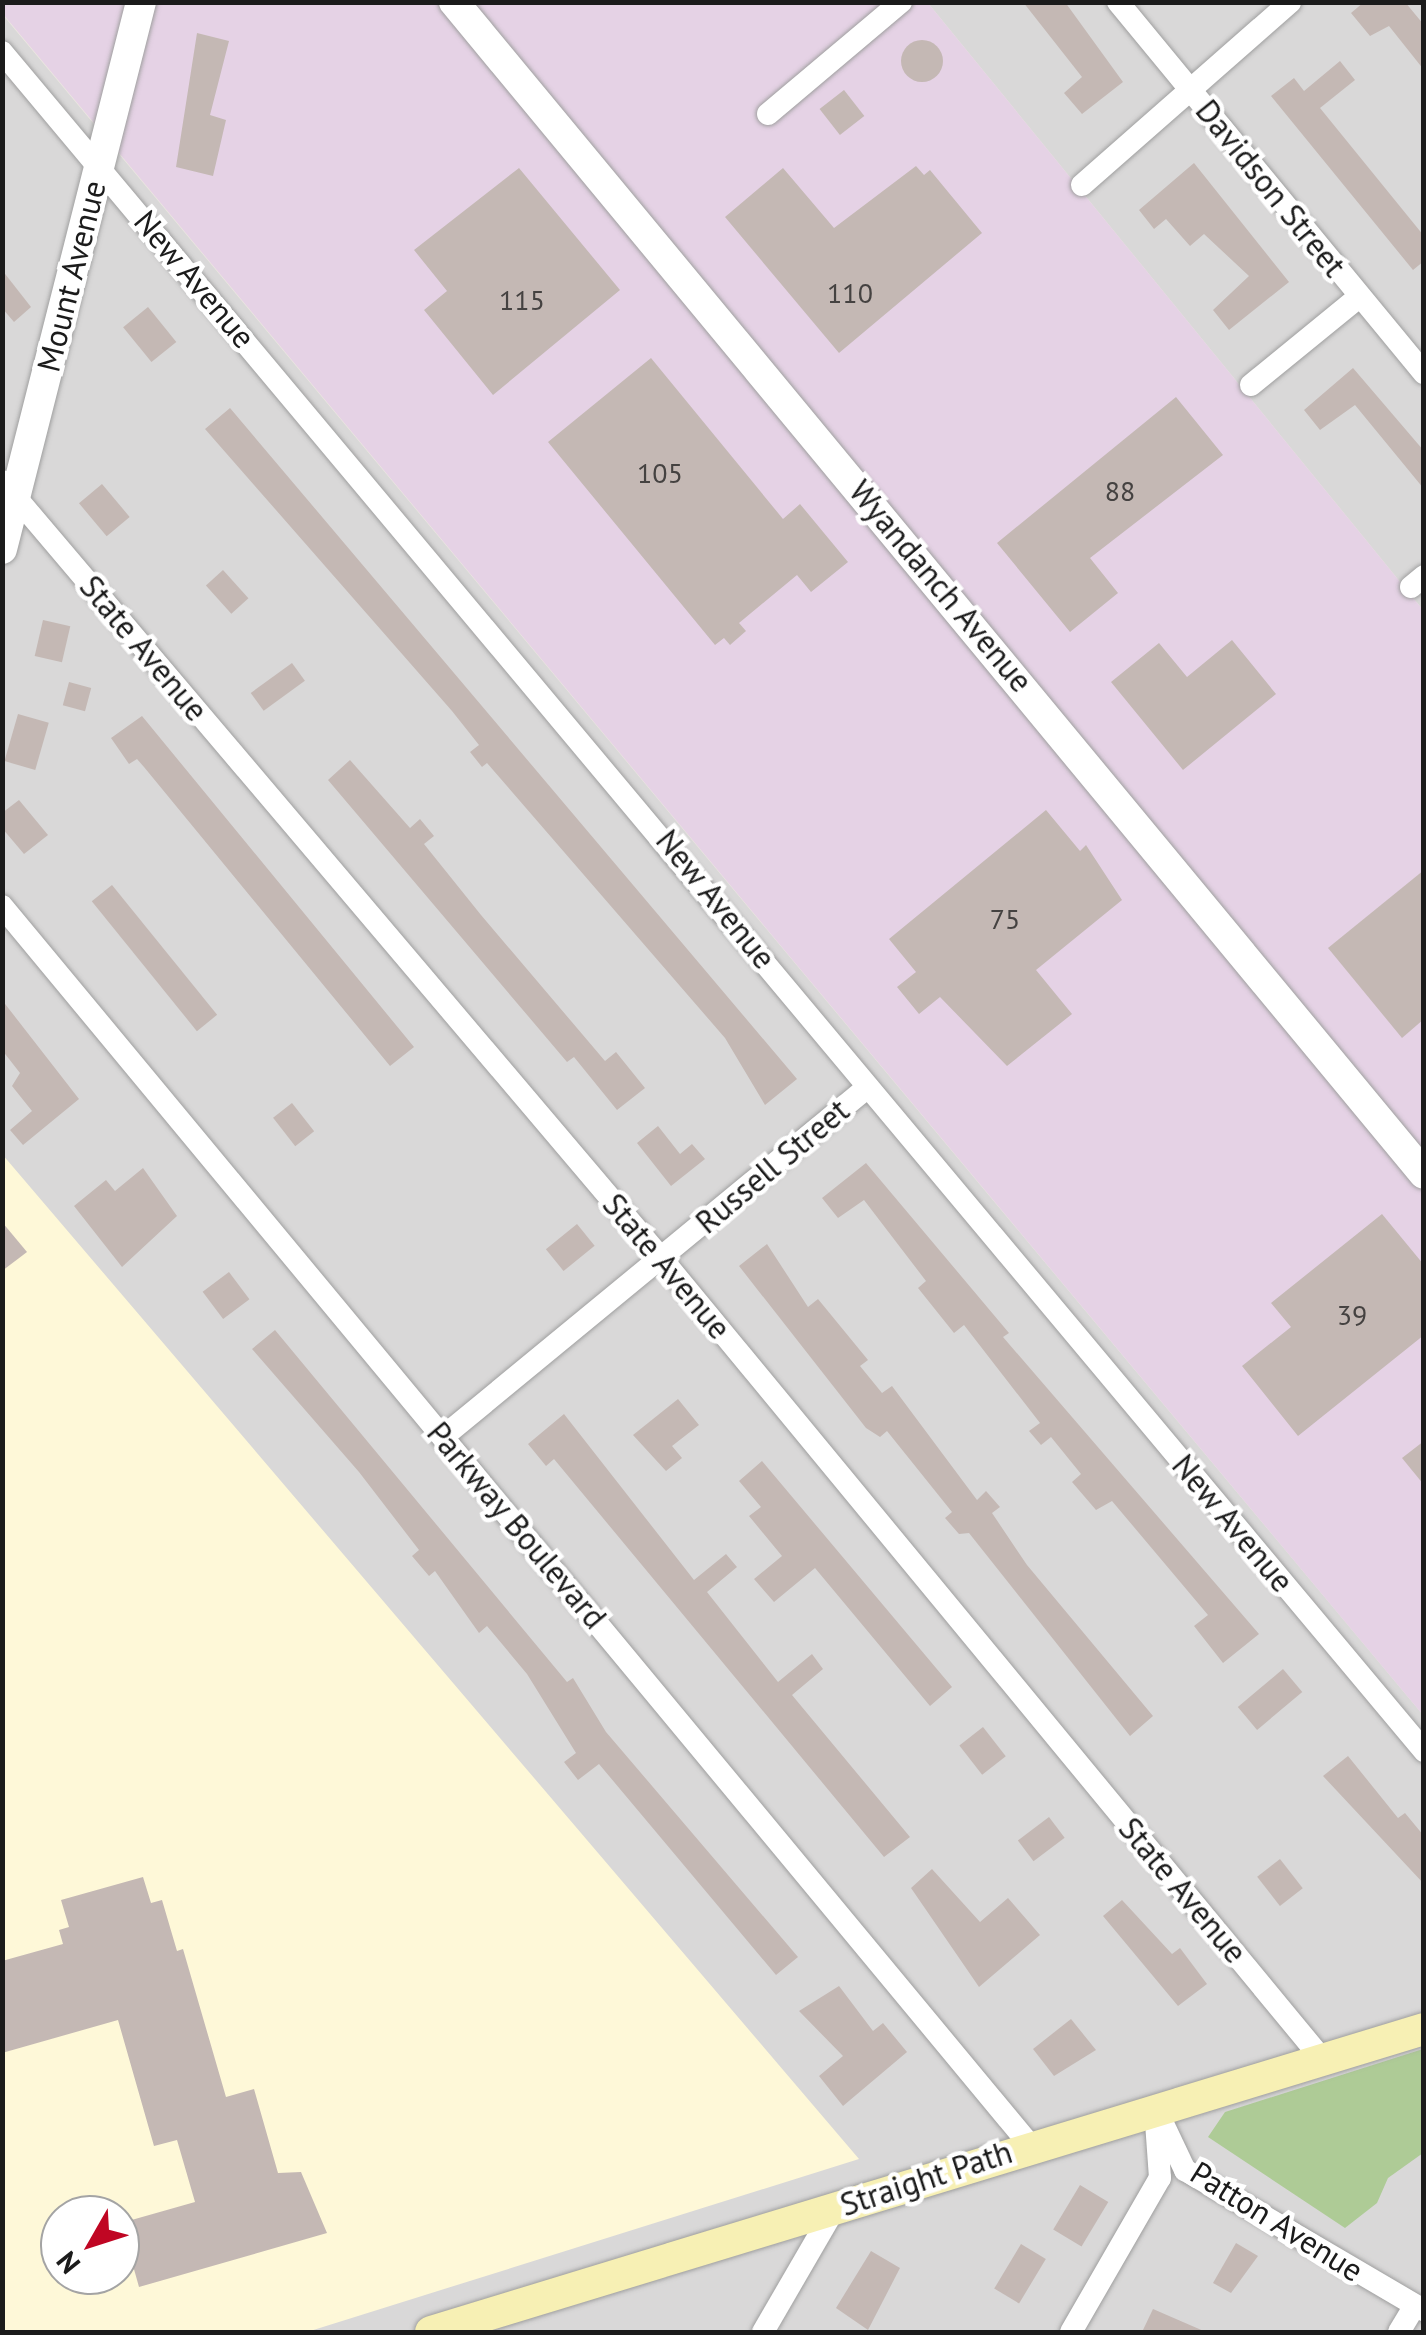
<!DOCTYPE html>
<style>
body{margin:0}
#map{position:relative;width:1426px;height:2335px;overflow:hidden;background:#ece7e0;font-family:"PT Sans",sans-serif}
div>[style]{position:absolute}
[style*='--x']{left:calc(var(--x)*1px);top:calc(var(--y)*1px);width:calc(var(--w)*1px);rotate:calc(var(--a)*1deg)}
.residential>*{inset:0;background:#d9d8d8}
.industrial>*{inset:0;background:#e5d2e5}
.education>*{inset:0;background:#fef8d8}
.forest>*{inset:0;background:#aecb96}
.building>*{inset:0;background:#c4b8b4;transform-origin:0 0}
.round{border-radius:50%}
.roads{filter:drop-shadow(0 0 2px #9f9f9f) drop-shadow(0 0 2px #9f9f9f)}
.minor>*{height:22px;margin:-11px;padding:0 11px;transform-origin:11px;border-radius:11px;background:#fff}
.tertiary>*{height:30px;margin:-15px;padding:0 15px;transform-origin:15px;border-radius:15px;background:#fff}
.secondary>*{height:32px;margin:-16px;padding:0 16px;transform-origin:16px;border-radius:16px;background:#f7f0b4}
span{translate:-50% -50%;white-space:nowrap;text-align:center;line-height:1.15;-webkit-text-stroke:9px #fff;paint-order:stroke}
.number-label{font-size:28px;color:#454241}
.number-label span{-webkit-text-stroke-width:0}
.street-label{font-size:32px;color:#1b1b1b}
.frame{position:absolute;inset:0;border:5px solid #1b1b1b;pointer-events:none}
.north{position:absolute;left:40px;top:2195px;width:100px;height:100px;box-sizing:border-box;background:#fff;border:2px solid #a4a4a4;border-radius:50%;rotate:231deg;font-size:28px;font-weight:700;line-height:40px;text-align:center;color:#1b1b1b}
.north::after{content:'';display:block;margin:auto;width:35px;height:45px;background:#c00623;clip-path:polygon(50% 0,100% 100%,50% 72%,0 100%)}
</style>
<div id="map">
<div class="residential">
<i style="clip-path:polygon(928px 3px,1423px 3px,1423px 610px)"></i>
<i style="clip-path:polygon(evenodd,2px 14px,1423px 1715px,1423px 2332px,3px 2332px,2px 14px,60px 2215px,120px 2215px,120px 2275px,60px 2275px,60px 2215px)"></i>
</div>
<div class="industrial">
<i style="clip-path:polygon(2px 3px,928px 3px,1423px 610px,1423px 1715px,3px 14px)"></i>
</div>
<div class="education">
<i style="clip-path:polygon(evenodd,2px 1154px,859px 2159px,307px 2332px,3px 2332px,2px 1154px,60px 2215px,120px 2215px,120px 2275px,60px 2275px,60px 2215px)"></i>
</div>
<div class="forest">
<i style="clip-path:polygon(1423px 2049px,1423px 2153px,1388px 2178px,1377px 2203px,1345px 2228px,1208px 2137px,1225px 2112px)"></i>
</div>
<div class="building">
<i style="clip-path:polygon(1023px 2px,1065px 2px,1123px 82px,1082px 114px,1064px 93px,1082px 77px)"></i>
<i style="clip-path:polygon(1364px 2px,1405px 2px,1424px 25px,1424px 70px,1389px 26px,1370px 36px,1351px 13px)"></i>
<i style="clip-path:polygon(197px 33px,229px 41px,210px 115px,226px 120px,213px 176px,176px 167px)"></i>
<i class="round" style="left:901px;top:40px;width:42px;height:42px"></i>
<i style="clip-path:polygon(1340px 61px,1355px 80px,1320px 108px,1424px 236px,1424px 261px,1413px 270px,1271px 96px,1294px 78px,1304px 91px)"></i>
<i style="left:844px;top:90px;width:33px;height:31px;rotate:52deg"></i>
<i style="clip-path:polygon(1194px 163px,1289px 282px,1229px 330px,1213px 310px,1249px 276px,1204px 234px,1190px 246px,1166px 219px,1154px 229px,1139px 210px)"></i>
<i style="clip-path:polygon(916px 166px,924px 175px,930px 170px,982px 233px,839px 353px,725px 217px,783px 168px,834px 228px)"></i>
<i style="clip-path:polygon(519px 168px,620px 290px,493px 395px,424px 310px,447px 291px,414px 250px)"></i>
<i style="clip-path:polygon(2px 270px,31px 307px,14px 322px,2px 308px)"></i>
<i style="left:148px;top:307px;width:45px;height:32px;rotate:51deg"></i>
<i style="clip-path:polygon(651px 358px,783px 519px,800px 504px,848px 562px,811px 592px,797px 575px,739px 623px,746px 631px,730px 645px,724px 638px,715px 645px,548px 442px)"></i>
<i style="clip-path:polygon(1353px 368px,1424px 451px,1424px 489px,1355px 405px,1320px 430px,1304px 410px)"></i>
<i style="clip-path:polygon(1176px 397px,1223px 455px,1090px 558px,1118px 593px,1070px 632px,997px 543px)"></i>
<i style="clip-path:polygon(230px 408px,797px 1079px,765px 1105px,725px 1038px,487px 763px,482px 767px,470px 752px,479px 745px,452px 711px,205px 429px)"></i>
<i style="left:102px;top:484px;width:43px;height:30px;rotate:50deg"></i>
<i style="left:223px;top:570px;width:38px;height:23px;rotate:48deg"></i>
<i style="left:43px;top:620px;width:28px;height:37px;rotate:13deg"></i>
<i style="clip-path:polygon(1232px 640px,1276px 694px,1183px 770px,1111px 682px,1159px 643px,1187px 677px)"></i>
<i style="left:292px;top:663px;width:22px;height:51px;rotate:54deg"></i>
<i style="left:69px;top:682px;width:23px;height:24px;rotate:15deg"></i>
<i style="left:18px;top:714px;width:32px;height:49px;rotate:16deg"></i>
<i style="clip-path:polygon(142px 716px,414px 1047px,390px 1066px,144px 767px,137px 759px,129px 764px,111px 738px)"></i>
<i style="clip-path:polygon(350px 760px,410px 828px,420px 819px,434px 836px,424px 844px,481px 915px,605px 1061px,616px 1052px,645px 1088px,617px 1110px,574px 1057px,567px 1062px,328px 780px)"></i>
<i style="clip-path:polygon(19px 800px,48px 835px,24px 854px,2px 828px,2px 813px)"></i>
<i style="clip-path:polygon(1046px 810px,1080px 851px,1086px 845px,1122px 900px,1036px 970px,1072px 1014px,1007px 1066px,940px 997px,919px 1014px,897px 987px,916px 972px,889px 939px)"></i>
<i style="clip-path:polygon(1424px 870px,1424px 1019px,1402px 1038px,1328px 948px)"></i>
<i style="left:112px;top:885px;width:167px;height:26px;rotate:51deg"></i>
<i style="clip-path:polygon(2px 1000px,79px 1099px,23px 1145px,10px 1130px,32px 1111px,12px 1086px,20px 1073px,2px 1050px)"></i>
<i style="left:292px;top:1103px;width:36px;height:24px;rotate:52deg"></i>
<i style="clip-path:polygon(658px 1126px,680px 1154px,692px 1144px,705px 1159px,671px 1186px,637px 1143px)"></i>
<i style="clip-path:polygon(866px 1163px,1009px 1333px,1003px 1337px,1259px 1634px,1223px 1663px,1194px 1626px,1208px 1615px,1112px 1501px,1096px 1510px,1072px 1482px,1081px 1474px,1051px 1437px,1041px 1445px,1029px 1431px,1040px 1423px,964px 1325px,954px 1333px,918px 1288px,926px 1281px,864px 1200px,838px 1218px,822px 1198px)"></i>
<i style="clip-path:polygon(143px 1168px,177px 1216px,122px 1267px,74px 1206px,106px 1180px,115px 1191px)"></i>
<i style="clip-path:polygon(1382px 1214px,1424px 1265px,1424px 1335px,1298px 1436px,1242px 1366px,1291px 1327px,1271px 1303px)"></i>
<i style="clip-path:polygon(2px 1222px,27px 1252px,2px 1271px)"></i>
<i style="left:577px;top:1224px;width:28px;height:40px;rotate:51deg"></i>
<i style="clip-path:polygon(767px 1244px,808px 1307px,818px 1299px,868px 1360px,860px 1366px,882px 1393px,892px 1386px,977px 1500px,986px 1491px,1000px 1507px,992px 1513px,1027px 1565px,1153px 1716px,1130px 1736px,969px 1533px,959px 1534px,945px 1518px,952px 1512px,887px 1431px,880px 1437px,866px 1428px,739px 1266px)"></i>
<i style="left:229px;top:1272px;width:34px;height:33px;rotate:53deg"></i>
<i style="clip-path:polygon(275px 1330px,567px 1682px,573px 1678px,606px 1732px,798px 1957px,776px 1975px,599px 1764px,578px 1780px,564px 1762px,576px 1753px,527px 1674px,487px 1626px,479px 1633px,435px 1571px,429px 1576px,412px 1556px,419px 1550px,359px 1472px,252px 1349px)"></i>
<i style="clip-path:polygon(678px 1399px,699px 1425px,672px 1446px,682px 1458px,666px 1471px,633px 1435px)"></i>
<i style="clip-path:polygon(564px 1414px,694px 1580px,726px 1554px,737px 1567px,707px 1592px,778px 1682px,812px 1654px,823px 1669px,792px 1695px,910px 1837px,884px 1857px,554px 1459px,546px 1466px,528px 1444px)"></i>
<i style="clip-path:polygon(1424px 1441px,1424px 1485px,1402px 1458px)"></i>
<i style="clip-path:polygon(762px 1461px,952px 1687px,930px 1706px,815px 1568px,774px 1602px,754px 1579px,782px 1556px,749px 1516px,761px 1507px,739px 1481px)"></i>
<i style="left:1283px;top:1669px;width:30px;height:59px;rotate:50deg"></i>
<i style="left:983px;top:1727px;width:37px;height:30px;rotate:52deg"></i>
<i style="clip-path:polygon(1348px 1756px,1398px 1818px,1405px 1813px,1424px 1836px,1424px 1884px,1323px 1776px)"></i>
<i style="left:1049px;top:1817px;width:26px;height:39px;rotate:53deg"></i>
<i style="left:1280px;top:1859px;width:37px;height:29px;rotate:52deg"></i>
<i style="clip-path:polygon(932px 1869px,980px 1922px,1008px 1898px,1040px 1935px,979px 1987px,911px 1888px)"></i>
<i style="clip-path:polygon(143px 1877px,151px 1903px,162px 1900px,177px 1951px,183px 1949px,226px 2097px,254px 2089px,278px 2173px,301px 2172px,327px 2233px,139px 2287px,121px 2223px,195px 2202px,177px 2140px,154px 2146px,118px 2020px,2px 2053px,2px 1961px,63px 1944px,59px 1930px,69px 1927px,61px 1900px)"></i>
<i style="clip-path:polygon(1122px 1900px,1172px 1954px,1180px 1948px,1207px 1984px,1178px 2006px,1103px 1916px)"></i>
<i style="clip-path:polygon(839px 1986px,873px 2031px,883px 2023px,907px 2052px,843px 2106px,819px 2076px,843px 2056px,799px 2011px)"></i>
<i style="clip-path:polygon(1071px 2019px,1096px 2050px,1054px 2076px,1033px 2049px)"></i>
<i style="left:1080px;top:2185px;width:33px;height:52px;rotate:31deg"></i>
<i style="clip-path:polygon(1236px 2243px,1258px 2256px,1231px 2293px,1213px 2283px)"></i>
<i style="left:1021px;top:2244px;width:29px;height:52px;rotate:31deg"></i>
<i style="clip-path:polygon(871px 2251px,900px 2268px,868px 2330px,836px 2308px)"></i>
<i style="clip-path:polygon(1153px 2309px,1206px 2332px,1142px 2332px)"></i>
</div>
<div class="roads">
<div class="minor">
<i style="--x:1118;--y:2;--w:481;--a:50.5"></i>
<i style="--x:2;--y:52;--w:2216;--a:50.07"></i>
<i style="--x:768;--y:114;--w:174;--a:-40.1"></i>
<i style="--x:1082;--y:185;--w:277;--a:-41.3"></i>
<i style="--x:1251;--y:385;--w:139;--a:-39.2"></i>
<i style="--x:2;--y:481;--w:1019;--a:49.7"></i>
<i style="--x:661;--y:1258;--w:1039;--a:50.47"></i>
<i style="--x:1411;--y:587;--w:17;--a:-40"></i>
<i style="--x:2;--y:906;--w:1610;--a:50.32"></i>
<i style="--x:444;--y:1436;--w:549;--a:-39.46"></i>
<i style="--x:1156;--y:2109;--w:68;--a:64.6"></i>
<i style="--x:1185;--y:2170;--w:277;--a:30.4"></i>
<i style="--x:763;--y:2332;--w:146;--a:-59.9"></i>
<i style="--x:1071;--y:2332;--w:178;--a:-60"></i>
<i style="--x:1160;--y:2178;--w:56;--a:-94.1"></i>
<i style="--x:1399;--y:2332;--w:31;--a:-59"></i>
</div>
<div class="tertiary">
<i style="--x:454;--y:2;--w:1521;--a:50.39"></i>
<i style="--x:2;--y:549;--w:564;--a:-75.74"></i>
</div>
<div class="secondary">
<i style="--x:431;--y:2332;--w:1038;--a:-16.97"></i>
</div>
</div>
<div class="number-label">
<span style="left:850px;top:293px">110</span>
<span style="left:522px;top:300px">115</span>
<span style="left:660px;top:473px">105</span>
<span style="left:1120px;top:491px">88</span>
<span style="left:1005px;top:919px">75</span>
<span style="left:1352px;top:1315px">39</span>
</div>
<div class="street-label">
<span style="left:1271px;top:188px;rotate:51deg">Davidson Street</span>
<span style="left:71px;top:276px;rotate:-76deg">Mount Avenue</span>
<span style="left:195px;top:279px;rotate:50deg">New Avenue</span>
<span style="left:941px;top:586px;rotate:50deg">Wyandanch Avenue</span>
<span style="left:144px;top:648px;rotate:50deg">State Avenue</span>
<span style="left:716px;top:899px;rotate:51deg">New Avenue</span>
<span style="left:772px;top:1166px;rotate:-40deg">Russell Street</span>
<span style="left:667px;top:1266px;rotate:50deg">State Avenue</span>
<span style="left:1233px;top:1523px;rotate:50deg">New Avenue</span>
<span style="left:517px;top:1525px;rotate:50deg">Parkway Boulevard</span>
<span style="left:1183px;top:1890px;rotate:50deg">State Avenue</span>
<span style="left:926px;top:2178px;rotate:-18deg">Straight Path</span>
<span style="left:1277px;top:2221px;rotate:32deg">Patton Avenue</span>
</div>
<div class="frame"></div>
<div class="north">N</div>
</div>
